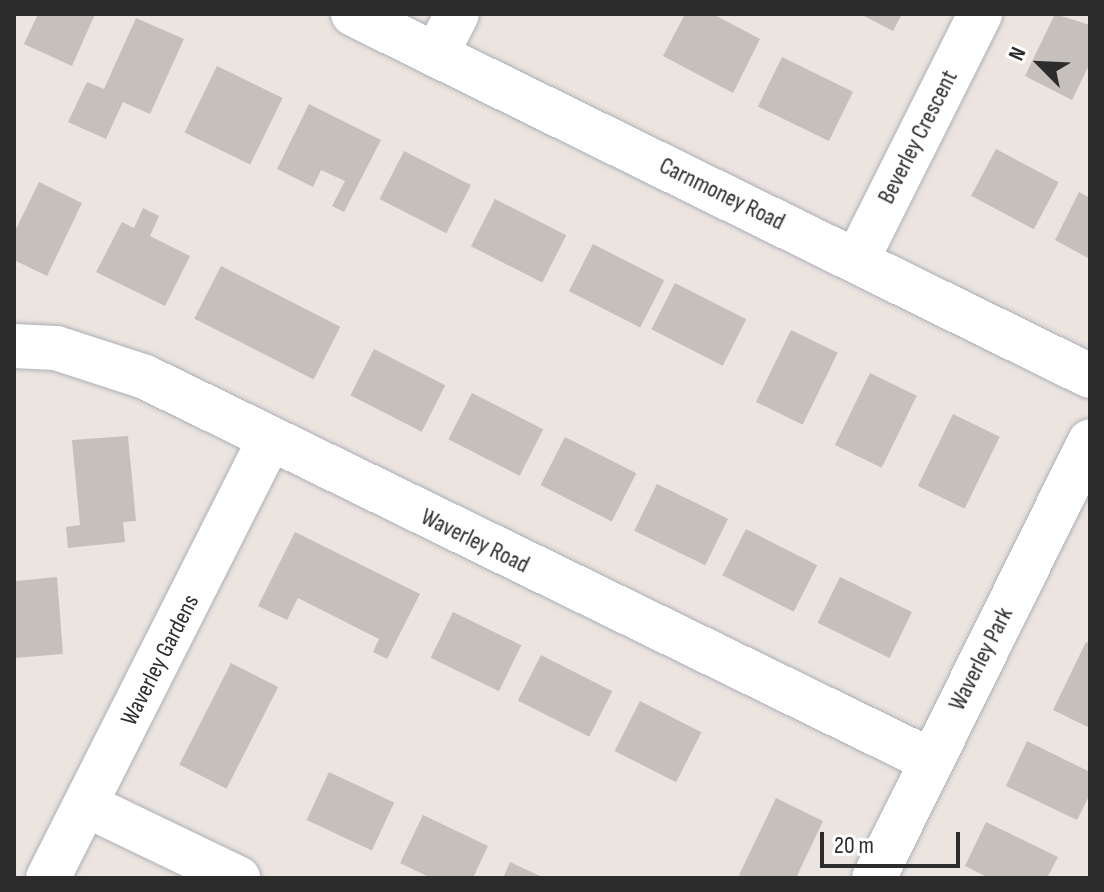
<!DOCTYPE html>
<style>
body{margin:0}
#map{position:relative;width:1104px;height:892px;overflow:hidden;background:#ece4df;font-family:"Sofia Sans Condensed",sans-serif}
div>[style]{position:absolute}
[style*='--x']{left:calc(var(--x)*1px);top:calc(var(--y)*1px);width:calc(var(--w)*1px);rotate:calc(var(--a)*1deg)}
.building>*{inset:0;background:#c5c0bb;transform-origin:0 0}
.roads{filter:drop-shadow(0 0 2px #acb0b7) drop-shadow(0 0 2px #acb0b7)}
.minor>*{height:44px;margin:-22px;padding:0 22px;transform-origin:22px;border-radius:22px;background:#fff}
.tertiary>*{height:44px;margin:-22px;padding:0 22px;transform-origin:22px;border-radius:22px;background:#fff}
span{translate:-50% -50%;white-space:nowrap;text-align:center;line-height:1.15;-webkit-text-stroke:6px #fff;paint-order:stroke}
.street-label{font-size:24px;color:#2c2c2c}
.frame{position:absolute;inset:0;border:16px solid #2c2c2c;pointer-events:none}
.north{position:absolute;left:1000px;top:24px;width:80px;height:80px;-webkit-text-stroke:6px #fff;paint-order:stroke;rotate:294deg;font-size:22px;font-weight:700;line-height:32px;text-align:center;color:#2c2c2c}
.north::after{content:'';display:block;margin:auto;width:28px;height:36px;background:#2c2c2c;clip-path:polygon(50% 0,100% 100%,50% 72%,0 100%)}
.scale{position:absolute;left:820px;top:832px;width:140px;height:36px;box-sizing:border-box;border:4px solid #2c2c2c;border-top:0;padding-left:10px;font-size:24px;line-height:28px;white-space:nowrap;color:#2c2c2c;-webkit-text-stroke:6px #fff;paint-order:stroke}
</style>
<div id="map">
<div class="building">
<i style="clip-path:polygon(38px 14px,95px 14px,72px 66px,24px 44px)"></i>
<i style="clip-path:polygon(685px 14px,713px 14px,760px 39px,733px 93px,663px 56px)"></i>
<i style="clip-path:polygon(860px 14px,902px 14px,893px 31px)"></i>
<i style="clip-path:polygon(1055px 14px,1090px 25px,1090px 63px,1072px 100px,1025px 76px)"></i>
<i style="clip-path:polygon(136px 18px,184px 39px,150px 114px,123px 102px,106px 139px,68px 122px,87px 82px,104px 89px)"></i>
<i style="left:782px;top:57px;width:79px;height:55px;rotate:26deg"></i>
<i style="left:217px;top:66px;width:73px;height:74px;rotate:26deg"></i>
<i style="clip-path:polygon(309px 104px,381px 140px,344px 212px,332px 206px,345px 181px,321px 170px,313px 187px,277px 169px)"></i>
<i style="left:996px;top:149px;width:71px;height:53px;rotate:28deg"></i>
<i style="left:404px;top:151px;width:75px;height:54px;rotate:27deg"></i>
<i style="clip-path:polygon(39px 182px,82px 203px,47px 276px,14px 260px,14px 233px)"></i>
<i style="clip-path:polygon(1079px 192px,1090px 198px,1090px 259px,1055px 240px)"></i>
<i style="left:495px;top:199px;width:80px;height:53px;rotate:27deg"></i>
<i style="clip-path:polygon(143px 208px,159px 216px,150px 236px,190px 256px,165px 306px,96px 272px,122px 222px,134px 228px)"></i>
<i style="left:593px;top:244px;width:80px;height:53px;rotate:27deg"></i>
<i style="left:221px;top:266px;width:134px;height:59px;rotate:27deg"></i>
<i style="left:675px;top:283px;width:80px;height:52px;rotate:27deg"></i>
<i style="left:791px;top:330px;width:52px;height:80px;rotate:26deg"></i>
<i style="left:374px;top:349px;width:80px;height:52px;rotate:27deg"></i>
<i style="left:870px;top:373px;width:52px;height:80px;rotate:26deg"></i>
<i style="left:472px;top:393px;width:80px;height:52px;rotate:27deg"></i>
<i style="left:953px;top:414px;width:52px;height:80px;rotate:26deg"></i>
<i style="clip-path:polygon(128px 436px,136px 521px,123px 522px,125px 542px,68px 548px,66px 527px,80px 525px,72px 440px)"></i>
<i style="left:565px;top:437px;width:80px;height:54px;rotate:27deg"></i>
<i style="left:657px;top:484px;width:79px;height:52px;rotate:26deg"></i>
<i style="left:746px;top:529px;width:80px;height:52px;rotate:27deg"></i>
<i style="clip-path:polygon(295px 532px,420px 594px,387px 659px,373px 652px,379px 639px,298px 598px,287px 620px,258px 606px)"></i>
<i style="clip-path:polygon(57px 577px,63px 654px,14px 658px,16px 581px)"></i>
<i style="left:840px;top:577px;width:80px;height:51px;rotate:26deg"></i>
<i style="left:453px;top:612px;width:76px;height:51px;rotate:26deg"></i>
<i style="clip-path:polygon(1086px 642px,1090px 644px,1090px 728px,1053px 710px)"></i>
<i style="left:541px;top:655px;width:80px;height:51px;rotate:27deg"></i>
<i style="left:231px;top:663px;width:53px;height:114px;rotate:27deg"></i>
<i style="left:640px;top:701px;width:69px;height:56px;rotate:27deg"></i>
<i style="clip-path:polygon(1027px 741px,1090px 772px,1090px 794px,1077px 820px,1006px 786px)"></i>
<i style="left:329px;top:772px;width:72px;height:53px;rotate:25deg"></i>
<i style="clip-path:polygon(776px 798px,823px 821px,796px 878px,746px 878px,739px 875px)"></i>
<i style="clip-path:polygon(423px 815px,488px 846px,473px 878px,431px 878px,400px 863px)"></i>
<i style="clip-path:polygon(986px 822px,1058px 857px,1047px 878px,989px 878px,965px 866px)"></i>
<i style="clip-path:polygon(510px 862px,544px 878px,503px 878px)"></i>
</div>
<div class="roads">
<div class="minor">
<i style="--x:436;--y:55;--w:46;--a:-62.9"></i>
<i style="--x:857;--y:260;--w:275;--a:-63.4"></i>
<i style="--x:14;--y:346;--w:42;--a:2.7"></i>
<i style="--x:56;--y:348;--w:94;--a:18"></i>
<i style="--x:145;--y:377;--w:873;--a:26.01"></i>
<i style="--x:86;--y:805;--w:169;--a:25.7"></i>
<i style="--x:48;--y:878;--w:491;--a:-63.2"></i>
<i style="--x:874;--y:878;--w:487;--a:-63.7"></i>
</div>
<div class="tertiary">
<i style="--x:353;--y:14;--w:821;--a:26.16"></i>
</div>
</div>
<div class="street-label">
<span style="left:918px;top:137px;rotate:-63deg">Beverley Crescent</span>
<span style="left:722px;top:194px;rotate:26deg">Carnmoney Road</span>
<span style="left:475px;top:541px;rotate:26deg">Waverley Road</span>
<span style="left:981px;top:659px;rotate:-63deg">Waverley Park</span>
<span style="left:160px;top:660px;rotate:-63deg">Waverley Gardens</span>
</div>
<div class="frame"></div>
<div class="north">N</div>
<div class="scale">20 m</div>
</div>
